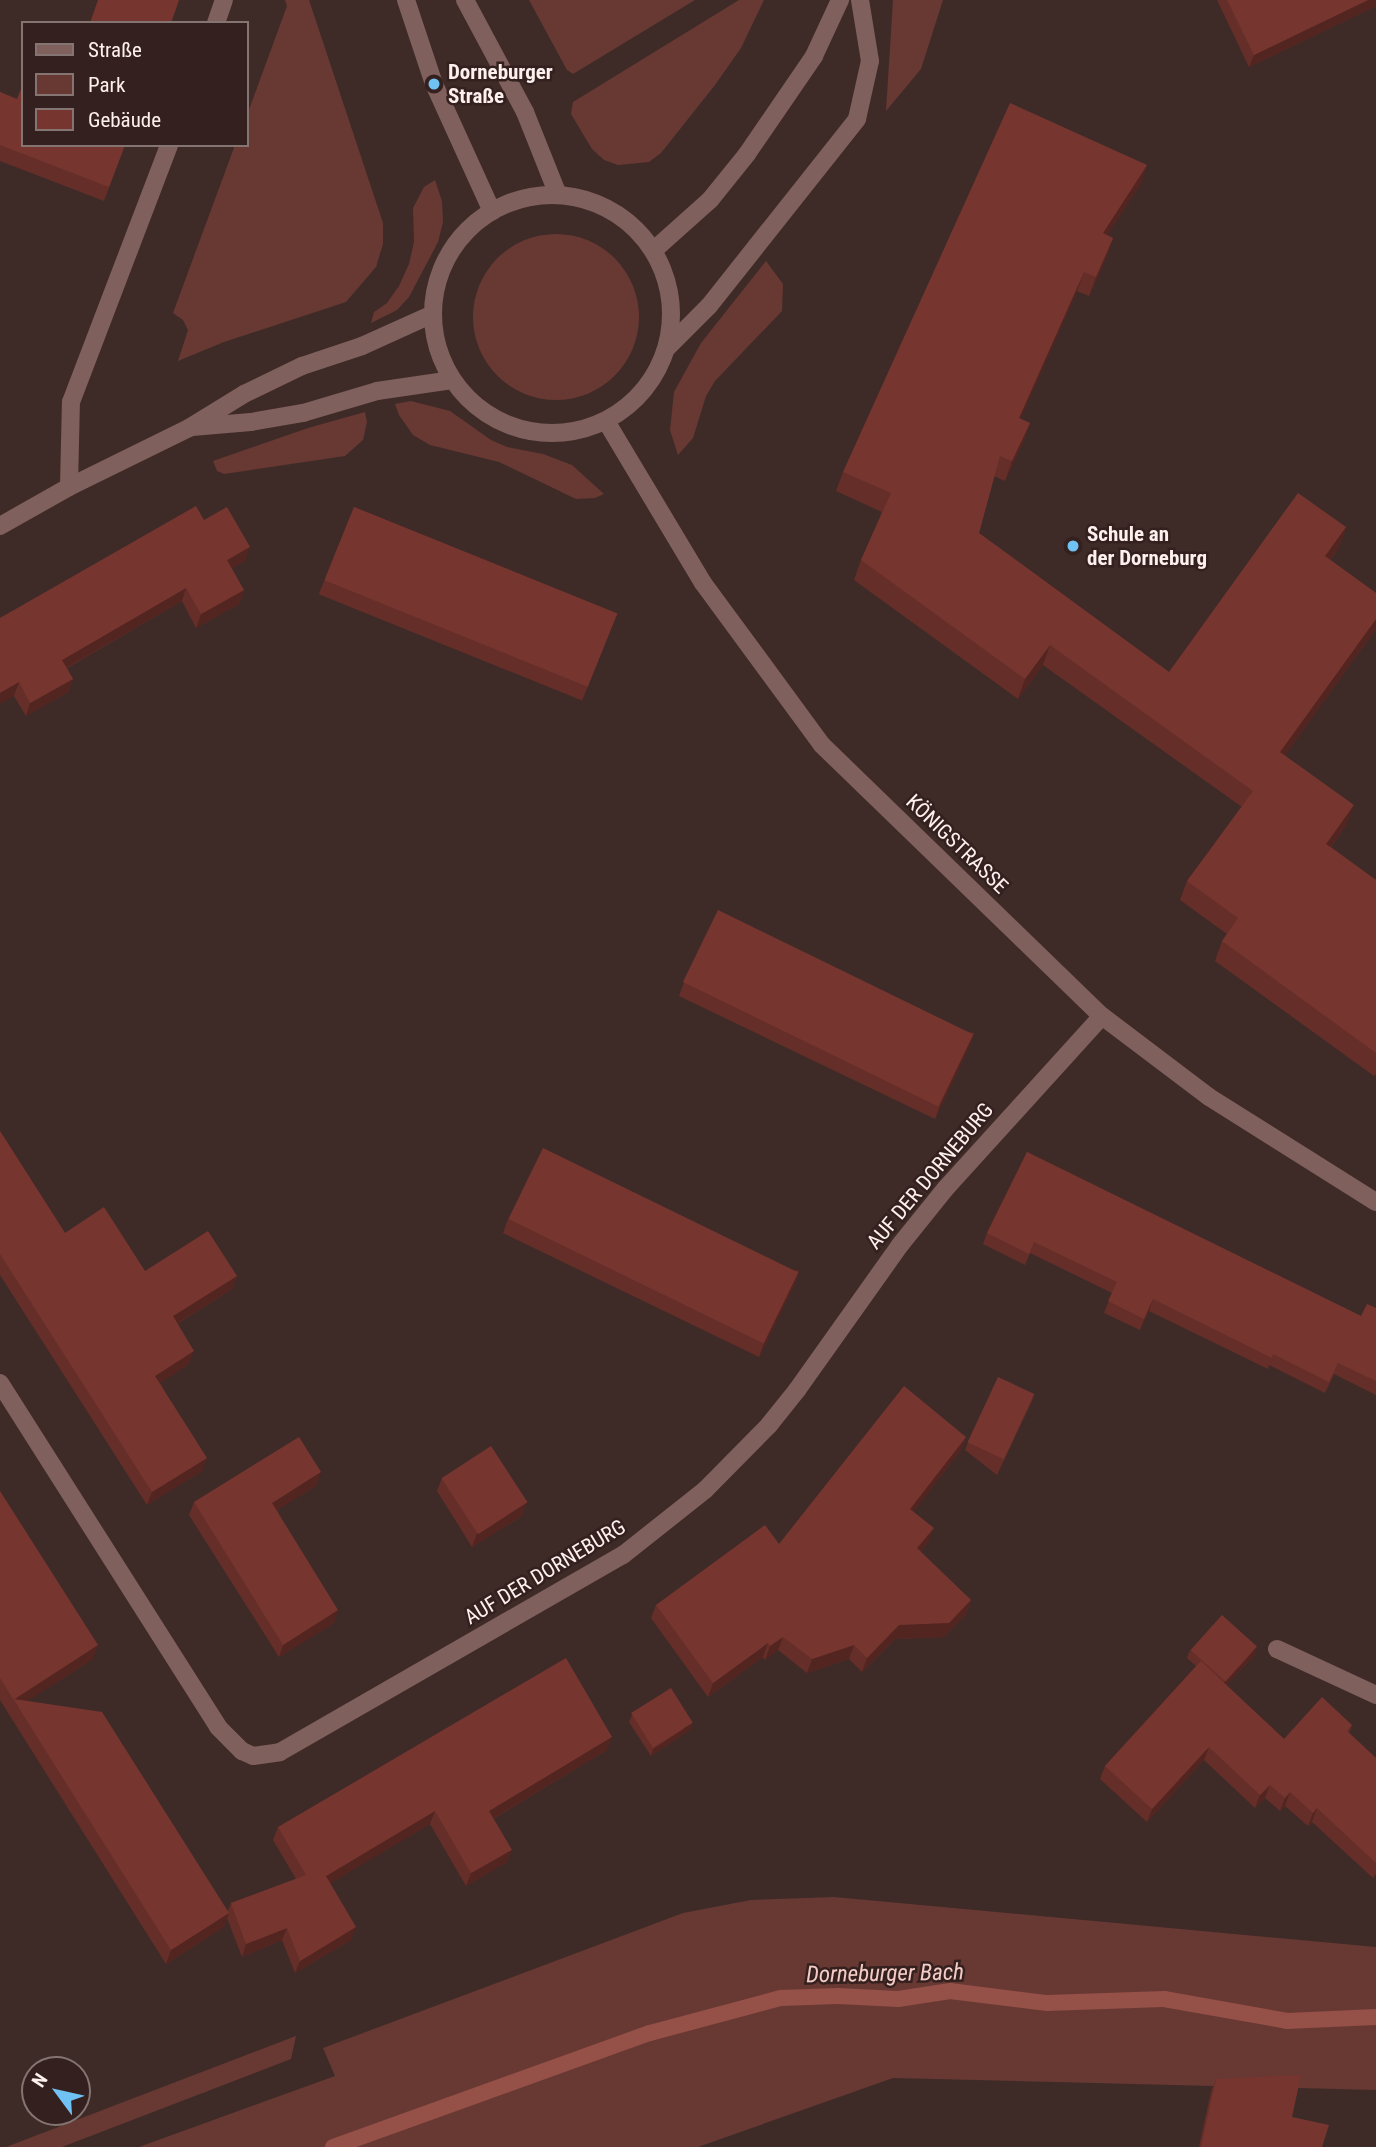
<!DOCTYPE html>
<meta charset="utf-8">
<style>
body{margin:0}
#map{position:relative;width:1376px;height:2147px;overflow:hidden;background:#3e2b28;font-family:"Roboto Condensed",sans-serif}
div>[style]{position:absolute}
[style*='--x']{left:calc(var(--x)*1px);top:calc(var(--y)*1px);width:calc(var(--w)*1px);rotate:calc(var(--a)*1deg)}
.green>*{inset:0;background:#683833}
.round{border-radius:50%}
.stream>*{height:16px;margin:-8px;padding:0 8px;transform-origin:8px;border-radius:8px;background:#955048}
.minor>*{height:18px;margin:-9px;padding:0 9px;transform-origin:9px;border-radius:9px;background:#80605c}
.minor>.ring{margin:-9px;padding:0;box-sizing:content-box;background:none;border:18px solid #80605c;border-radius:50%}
.wall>*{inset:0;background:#662e28;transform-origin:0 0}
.shaded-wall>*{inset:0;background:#532521}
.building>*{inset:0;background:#77352f;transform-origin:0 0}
.dots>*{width:19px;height:19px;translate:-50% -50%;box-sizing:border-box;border:4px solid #34211f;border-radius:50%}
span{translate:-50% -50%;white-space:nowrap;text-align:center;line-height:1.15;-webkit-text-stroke:5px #34211f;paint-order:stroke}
.poi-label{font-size:21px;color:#fdf0ee;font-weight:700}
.left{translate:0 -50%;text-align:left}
.street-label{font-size:21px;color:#fdf0ee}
.water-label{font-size:23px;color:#f5cbc5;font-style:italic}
.legend{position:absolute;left:21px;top:21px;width:228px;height:126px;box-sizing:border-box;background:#34211f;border:2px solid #847472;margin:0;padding:9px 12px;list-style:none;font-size:21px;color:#fdf0ee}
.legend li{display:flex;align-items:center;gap:14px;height:35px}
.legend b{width:35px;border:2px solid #847472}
.north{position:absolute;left:21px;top:2056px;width:70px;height:70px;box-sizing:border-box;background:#34211f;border:2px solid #847472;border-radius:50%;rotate:303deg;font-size:19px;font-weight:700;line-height:28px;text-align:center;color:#fdf0ee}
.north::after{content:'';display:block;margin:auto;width:24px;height:32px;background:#70c2f4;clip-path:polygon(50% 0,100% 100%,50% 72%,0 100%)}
</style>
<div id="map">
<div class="green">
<i style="clip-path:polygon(285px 0,309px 0,383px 223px,383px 244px,376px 267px,346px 302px,224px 342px,178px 361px,188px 330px,183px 320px,173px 313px,235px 145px,247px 145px,247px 115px,287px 6px)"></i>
<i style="clip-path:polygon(529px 0,695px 0,573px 74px,567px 70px)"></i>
<i style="clip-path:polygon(739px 0,764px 0,741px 48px,715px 85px,661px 153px,649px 162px,618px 165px,604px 160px,592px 149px,571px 114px,573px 102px)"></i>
<i style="clip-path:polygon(893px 0,943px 0,921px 69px,886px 111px)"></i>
<i style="clip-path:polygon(435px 180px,442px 201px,443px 222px,438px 242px,409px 297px,397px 310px,371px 323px,374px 312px,387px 303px,399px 286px,409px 264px,414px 242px,413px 208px,424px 187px)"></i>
<i class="round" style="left:473px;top:234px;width:166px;height:166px"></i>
<i style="clip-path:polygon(766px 261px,783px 284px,782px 311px,715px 381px,706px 396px,693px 438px,678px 455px,670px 430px,674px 392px,701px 343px)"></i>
<i style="clip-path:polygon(411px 401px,450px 411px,491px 440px,507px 447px,543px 454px,572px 465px,604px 494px,595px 498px,576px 499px,499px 462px,430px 445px,413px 435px,399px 415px,395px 404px)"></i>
<i style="clip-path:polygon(365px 412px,367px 422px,363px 440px,345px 456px,224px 474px,217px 471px,213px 461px,308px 428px)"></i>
<i style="clip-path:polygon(834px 1897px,1376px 1947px,1376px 2090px,893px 2078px,698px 2147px,139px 2147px,335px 2076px,323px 2048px,683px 1913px,751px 1900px)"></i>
<i style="clip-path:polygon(296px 2036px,291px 2059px,62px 2147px,6px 2147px)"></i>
</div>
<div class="stream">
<i style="--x:333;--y:2147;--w:337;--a:-19.8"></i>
<i style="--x:650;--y:2033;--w:136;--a:-15"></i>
<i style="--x:781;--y:1998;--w:57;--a:-2"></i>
<i style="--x:838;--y:1996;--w:60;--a:2.9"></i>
<i style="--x:898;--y:1999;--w:53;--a:-8.7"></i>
<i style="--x:950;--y:1991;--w:98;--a:7.1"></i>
<i style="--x:1047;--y:2003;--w:117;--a:-2"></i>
<i style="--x:1164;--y:1999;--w:125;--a:10.1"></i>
<i style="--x:1287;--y:2021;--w:89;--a:-2.6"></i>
</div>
<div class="minor">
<i style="--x:406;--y:0;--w:89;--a:71.6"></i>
<i style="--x:434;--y:84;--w:140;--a:65.5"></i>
<i style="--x:465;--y:0;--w:127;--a:61.8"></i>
<i style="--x:525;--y:112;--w:89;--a:68.3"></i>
<i style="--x:216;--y:23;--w:24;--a:-71"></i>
<i class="ring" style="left:433px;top:195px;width:220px;height:220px"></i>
<i style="--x:654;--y:250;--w:75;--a:-41.8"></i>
<i style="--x:710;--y:200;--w:59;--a:-51.2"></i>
<i style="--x:747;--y:154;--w:119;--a:-55.6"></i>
<i style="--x:814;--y:56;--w:62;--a:-65.1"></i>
<i style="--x:668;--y:347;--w:58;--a:-45"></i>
<i style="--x:709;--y:306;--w:238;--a:-51.6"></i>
<i style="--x:857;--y:119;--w:59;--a:-77.4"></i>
<i style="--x:870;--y:61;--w:62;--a:-99.3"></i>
<i style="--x:606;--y:421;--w:189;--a:59.1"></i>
<i style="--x:703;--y:583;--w:201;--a:53.7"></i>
<i style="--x:822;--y:745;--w:390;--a:44.1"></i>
<i style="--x:1102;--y:1016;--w:134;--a:37.1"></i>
<i style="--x:1209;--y:1097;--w:197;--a:32.2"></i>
<i style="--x:192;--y:427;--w:59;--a:-4.8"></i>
<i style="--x:251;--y:422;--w:53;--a:-9.8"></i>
<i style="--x:303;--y:413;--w:77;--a:-16.6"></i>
<i style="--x:377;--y:391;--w:76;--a:-8.3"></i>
<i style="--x:69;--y:487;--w:85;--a:-88.7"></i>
<i style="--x:71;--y:402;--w:275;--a:-69.1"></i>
<i style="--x:0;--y:526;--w:79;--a:-29.5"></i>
<i style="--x:69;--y:487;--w:134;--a:-26.2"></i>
<i style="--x:189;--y:428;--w:65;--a:-31.7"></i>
<i style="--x:244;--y:394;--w:64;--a:-25.8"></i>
<i style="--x:302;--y:366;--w:63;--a:-18.4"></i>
<i style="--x:362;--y:346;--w:78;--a:-24.3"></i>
<i style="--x:0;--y:1383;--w:407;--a:57.6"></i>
<i style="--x:218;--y:1727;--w:34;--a:45"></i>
<i style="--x:242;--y:1751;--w:12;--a:24"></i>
<i style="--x:253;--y:1756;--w:27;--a:-8"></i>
<i style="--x:280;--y:1752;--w:396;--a:-29.9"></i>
<i style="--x:623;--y:1555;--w:105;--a:-38.4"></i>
<i style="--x:705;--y:1490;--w:91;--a:-45.4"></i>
<i style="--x:769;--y:1425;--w:45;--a:-51.3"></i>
<i style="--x:797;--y:1390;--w:178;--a:-54.6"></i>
<i style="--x:900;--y:1245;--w:73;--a:-51.1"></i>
<i style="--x:946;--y:1188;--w:232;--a:-47.8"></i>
<i style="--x:1277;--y:1649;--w:109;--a:24.9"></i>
</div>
<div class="wall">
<i style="clip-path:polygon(1217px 0,1376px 0,1376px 6px,1249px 67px)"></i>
<i style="clip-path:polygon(0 92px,125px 145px,104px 201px,0 161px)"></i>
<i style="clip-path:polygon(1147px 165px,1140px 185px,1107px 235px,1113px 238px,1106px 258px,1089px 296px,1077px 291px,1020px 419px,1030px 423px,1023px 442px,1005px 481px,994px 476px,979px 533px,1169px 672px,1346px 527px,1339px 547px,1330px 560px,1376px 593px,1376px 629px,1285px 755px,1347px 824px,1331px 847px,1376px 880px,1376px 1074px,1374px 1076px,1215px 961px,1222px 941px,1227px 934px,1180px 900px,1187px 881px,1242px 807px,1043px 665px,1018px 699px,854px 580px,861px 560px,882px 512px,836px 491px,843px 472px)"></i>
<i style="left:354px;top:507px;width:284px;height:94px;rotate:22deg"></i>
<i style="clip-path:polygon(204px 520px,245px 561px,231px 568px,244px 590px,239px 604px,196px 628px,182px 601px,67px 668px,73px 679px,68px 692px,26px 716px,14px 696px,0 618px)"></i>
<i style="clip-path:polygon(684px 982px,974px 1033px,969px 1047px,935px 1119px,679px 996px)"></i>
<i style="clip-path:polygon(0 1131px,65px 1233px,145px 1271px,237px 1276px,232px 1289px,177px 1324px,189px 1364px,160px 1383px,202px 1471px,147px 1505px,0 1275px)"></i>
<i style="clip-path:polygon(1027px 1152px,1361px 1316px,1376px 1308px,1376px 1395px,1334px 1374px,1325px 1393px,1269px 1365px,1268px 1369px,1149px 1311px,1140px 1330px,1104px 1313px,1112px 1293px,1030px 1253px,1025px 1265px,983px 1244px,987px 1233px)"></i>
<i style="clip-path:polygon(508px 1219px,799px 1271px,794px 1285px,759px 1357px,503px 1233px)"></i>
<i style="clip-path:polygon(1034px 1394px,1032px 1401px,997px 1475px,965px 1450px,968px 1442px)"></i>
<i style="clip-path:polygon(966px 1437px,961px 1450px,913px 1512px,929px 1541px,920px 1552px,971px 1600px,966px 1614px,944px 1637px,895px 1639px,862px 1672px,849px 1659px,807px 1673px,778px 1650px,765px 1660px,763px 1657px,708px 1697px,651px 1618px,656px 1605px,779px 1544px)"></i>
<i style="clip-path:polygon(442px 1478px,522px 1516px,472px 1547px,437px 1491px)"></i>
<i style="clip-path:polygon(317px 1485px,277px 1510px,334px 1623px,279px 1657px,189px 1515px,194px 1502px)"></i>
<i style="clip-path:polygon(0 1491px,93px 1659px,27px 1701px,228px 1911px,231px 1903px,296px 1879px,273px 1840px,278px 1827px,607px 1750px,493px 1819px,507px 1862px,466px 1886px,430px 1824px,330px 1883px,351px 1940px,295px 1973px,282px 1940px,242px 1957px,227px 1918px,224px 1927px,166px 1964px,0 1700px)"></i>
<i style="clip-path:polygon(1190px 1650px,1255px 1655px,1226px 1685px,1284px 1739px,1352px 1725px,1349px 1733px,1376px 1758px,1376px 1874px,1373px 1878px,1312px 1822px,1308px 1826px,1285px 1806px,1280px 1811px,1265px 1798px,1255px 1808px,1204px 1760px,1147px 1822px,1100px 1779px,1105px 1766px,1196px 1666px,1187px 1658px)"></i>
<i style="clip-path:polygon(632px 1715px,690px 1730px,651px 1756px,629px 1722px)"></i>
<i style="clip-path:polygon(1216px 2079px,1322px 2147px,1199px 2147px,1211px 2092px)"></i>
</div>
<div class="shaded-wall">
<i style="clip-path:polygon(1368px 0,1376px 0,1376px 6px,1249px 67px,1254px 55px)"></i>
<i style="clip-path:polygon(1147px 165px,1140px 185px,1096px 253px,1103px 233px)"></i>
<i style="clip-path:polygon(1113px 238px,1106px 258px,1089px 296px,1096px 277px)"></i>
<i style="clip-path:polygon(1084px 272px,1077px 291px,1012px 438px,1019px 418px)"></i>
<i style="clip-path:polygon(1030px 423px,1023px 442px,1005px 481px,1012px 461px)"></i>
<i style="clip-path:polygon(1346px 527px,1339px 547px,1318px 576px,1325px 556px)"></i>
<i style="clip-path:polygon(250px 547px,245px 561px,222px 573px,227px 560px)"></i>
<i style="clip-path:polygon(186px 588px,182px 601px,57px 673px,62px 660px)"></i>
<i style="clip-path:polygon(244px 590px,239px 604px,196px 628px,201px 614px)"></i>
<i style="clip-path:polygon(1376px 619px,1376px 629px,1273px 772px,1280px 752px)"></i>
<i style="clip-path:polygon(1050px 645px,1043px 665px,1018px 699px,1025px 679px)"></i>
<i style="clip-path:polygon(73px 679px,68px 692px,26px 716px,30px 703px)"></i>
<i style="clip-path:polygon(19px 682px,14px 696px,0 704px,0 693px)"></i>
<i style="clip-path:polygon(1354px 805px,1347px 824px,1319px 863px,1326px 844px)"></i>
<i style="clip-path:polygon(974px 1033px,969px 1047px,935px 1119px,940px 1105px)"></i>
<i style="clip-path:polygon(799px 1271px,794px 1285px,759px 1357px,764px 1343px)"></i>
<i style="clip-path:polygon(237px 1276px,232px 1289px,168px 1329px,173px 1316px)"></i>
<i style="clip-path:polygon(1153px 1299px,1149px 1311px,1140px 1330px,1144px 1319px)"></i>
<i style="clip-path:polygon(194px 1351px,189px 1364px,151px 1389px,155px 1376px)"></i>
<i style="clip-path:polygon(966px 1437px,961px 1450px,905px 1523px,910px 1509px)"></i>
<i style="clip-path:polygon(207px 1458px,202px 1471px,147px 1505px,152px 1492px)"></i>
<i style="clip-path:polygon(321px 1472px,317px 1485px,268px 1516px,272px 1503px)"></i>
<i style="clip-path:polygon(527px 1502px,522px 1516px,472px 1547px,477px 1533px)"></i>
<i style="clip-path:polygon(934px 1528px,929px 1541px,912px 1562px,917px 1548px)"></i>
<i style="clip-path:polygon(971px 1600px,966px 1614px,944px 1637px,895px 1639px,862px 1672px,867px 1658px,899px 1625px)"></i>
<i style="clip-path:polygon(338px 1610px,334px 1623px,279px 1657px,283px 1645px)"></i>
<i style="clip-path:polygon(783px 1637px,778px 1650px,765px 1660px,770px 1646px)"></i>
<i style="clip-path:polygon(768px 1643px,763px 1657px,708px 1697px,713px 1683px)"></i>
<i style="clip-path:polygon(98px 1645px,93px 1659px,18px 1707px,14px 1700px)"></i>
<i style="clip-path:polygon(854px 1645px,849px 1659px,807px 1673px,812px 1659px)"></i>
<i style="clip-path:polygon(1257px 1647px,1255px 1655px,1221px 1690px,1224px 1682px)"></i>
<i style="clip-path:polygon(693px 1723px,690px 1730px,651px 1756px,653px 1749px)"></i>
<i style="clip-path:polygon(612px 1737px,607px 1750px,484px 1824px,489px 1811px)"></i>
<i style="clip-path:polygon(1209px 1747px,1204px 1760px,1147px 1822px,1152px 1809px)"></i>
<i style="clip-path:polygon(1270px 1785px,1265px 1798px,1255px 1808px,1260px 1795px)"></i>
<i style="clip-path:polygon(1290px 1792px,1285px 1806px,1280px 1811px,1285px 1798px)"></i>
<i style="clip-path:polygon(1317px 1808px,1312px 1822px,1308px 1826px,1313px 1813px)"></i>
<i style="clip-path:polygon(435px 1811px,430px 1824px,321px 1889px,326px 1876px)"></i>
<i style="clip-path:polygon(512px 1850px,507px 1862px,466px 1886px,471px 1873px)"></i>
<i style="clip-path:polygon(229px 1913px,224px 1927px,166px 1964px,171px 1950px)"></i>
<i style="clip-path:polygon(356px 1927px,351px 1940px,295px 1973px,300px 1961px)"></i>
<i style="clip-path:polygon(287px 1928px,282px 1940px,242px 1957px,246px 1944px)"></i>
</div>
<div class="building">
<i style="clip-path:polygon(98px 0,179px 0,171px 23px,90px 23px)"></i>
<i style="clip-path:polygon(1227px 0,1368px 0,1254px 55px)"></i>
<i style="clip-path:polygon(23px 84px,23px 145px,125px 145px,109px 187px,0 145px,0 92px,17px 99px)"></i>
<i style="clip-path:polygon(1010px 103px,1147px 165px,1103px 233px,1113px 238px,1096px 277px,1084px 272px,1019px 418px,1030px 423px,1012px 461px,1000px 456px,979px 533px,1169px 672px,1298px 493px,1346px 527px,1325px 556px,1376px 593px,1376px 619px,1280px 752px,1354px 805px,1326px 844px,1376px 880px,1376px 1053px,1222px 941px,1238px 918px,1187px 881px,1253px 791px,1050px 645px,1025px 679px,861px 560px,891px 493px,843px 472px)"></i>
<i style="clip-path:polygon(196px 506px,204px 520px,227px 507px,250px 547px,227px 560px,244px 590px,201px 614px,186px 588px,62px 660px,73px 679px,30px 703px,19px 682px,0 693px,0 618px)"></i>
<i style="left:354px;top:507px;width:284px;height:79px;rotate:22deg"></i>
<i style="left:718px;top:910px;width:284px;height:80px;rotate:26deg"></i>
<i style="clip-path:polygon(0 1131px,65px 1233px,104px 1207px,145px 1271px,208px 1231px,237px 1276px,173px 1316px,194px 1351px,155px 1376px,207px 1458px,152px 1492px,0 1254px)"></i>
<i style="left:543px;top:1148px;width:284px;height:79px;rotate:26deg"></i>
<i style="clip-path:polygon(1027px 1152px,1361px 1316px,1367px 1304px,1376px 1308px,1376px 1381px,1338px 1363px,1329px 1382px,1273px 1354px,1272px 1358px,1153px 1299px,1144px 1319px,1108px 1301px,1117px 1282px,1034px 1242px,1029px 1254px,987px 1233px)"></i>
<i style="left:998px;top:1377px;width:40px;height:72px;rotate:25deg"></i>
<i style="clip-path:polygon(904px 1386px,966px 1437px,910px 1509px,934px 1528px,917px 1548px,971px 1600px,949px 1623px,899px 1625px,867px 1658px,854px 1645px,812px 1659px,783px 1637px,770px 1646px,768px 1643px,713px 1683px,656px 1605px,765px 1525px,779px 1544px)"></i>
<i style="clip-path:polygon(299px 1437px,321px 1472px,272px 1503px,338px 1610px,283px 1645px,194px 1502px)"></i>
<i style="left:491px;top:1446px;width:67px;height:59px;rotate:57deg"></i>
<i style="clip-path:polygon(0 1491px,98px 1645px,14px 1699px,102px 1712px,229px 1913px,171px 1950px,0 1678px)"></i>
<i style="left:1222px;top:1615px;width:47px;height:47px;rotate:42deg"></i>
<i style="clip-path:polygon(566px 1658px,612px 1737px,489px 1811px,512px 1850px,471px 1873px,435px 1811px,326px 1876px,356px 1927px,300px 1961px,287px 1928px,246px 1944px,231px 1903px,306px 1875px,278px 1827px)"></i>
<i style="clip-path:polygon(1201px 1661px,1284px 1739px,1322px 1697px,1352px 1725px,1347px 1731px,1376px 1758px,1376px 1863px,1317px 1808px,1313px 1813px,1290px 1792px,1285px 1798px,1270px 1785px,1260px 1795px,1209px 1747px,1152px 1809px,1105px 1766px)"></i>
<i style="left:671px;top:1688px;width:41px;height:47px;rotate:58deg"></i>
<i style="clip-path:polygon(1301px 2075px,1292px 2117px,1329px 2125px,1322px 2147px,1201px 2147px,1216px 2079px)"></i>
</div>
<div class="dots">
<i style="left:434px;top:84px;background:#70c2f4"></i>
<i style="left:1073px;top:546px;background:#70c2f4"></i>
</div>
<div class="poi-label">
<span class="left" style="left:448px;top:84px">Dorneburger<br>Straße</span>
<span class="left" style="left:1087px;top:546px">Schule an<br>der Dorneburg</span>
</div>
<div class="street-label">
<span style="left:957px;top:844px;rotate:44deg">KÖNIGSTRASSE</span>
<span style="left:930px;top:1176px;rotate:-50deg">AUF DER DORNEBURG</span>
<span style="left:545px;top:1572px;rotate:-31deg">AUF DER DORNEBURG</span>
</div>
<div class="water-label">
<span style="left:885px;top:1974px;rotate:-1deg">Dorneburger Bach</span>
</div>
<ul class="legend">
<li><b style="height:9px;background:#80605c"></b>Straße</li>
<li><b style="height:19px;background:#683833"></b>Park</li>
<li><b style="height:19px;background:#77352f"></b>Gebäude</li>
</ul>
<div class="north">N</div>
</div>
